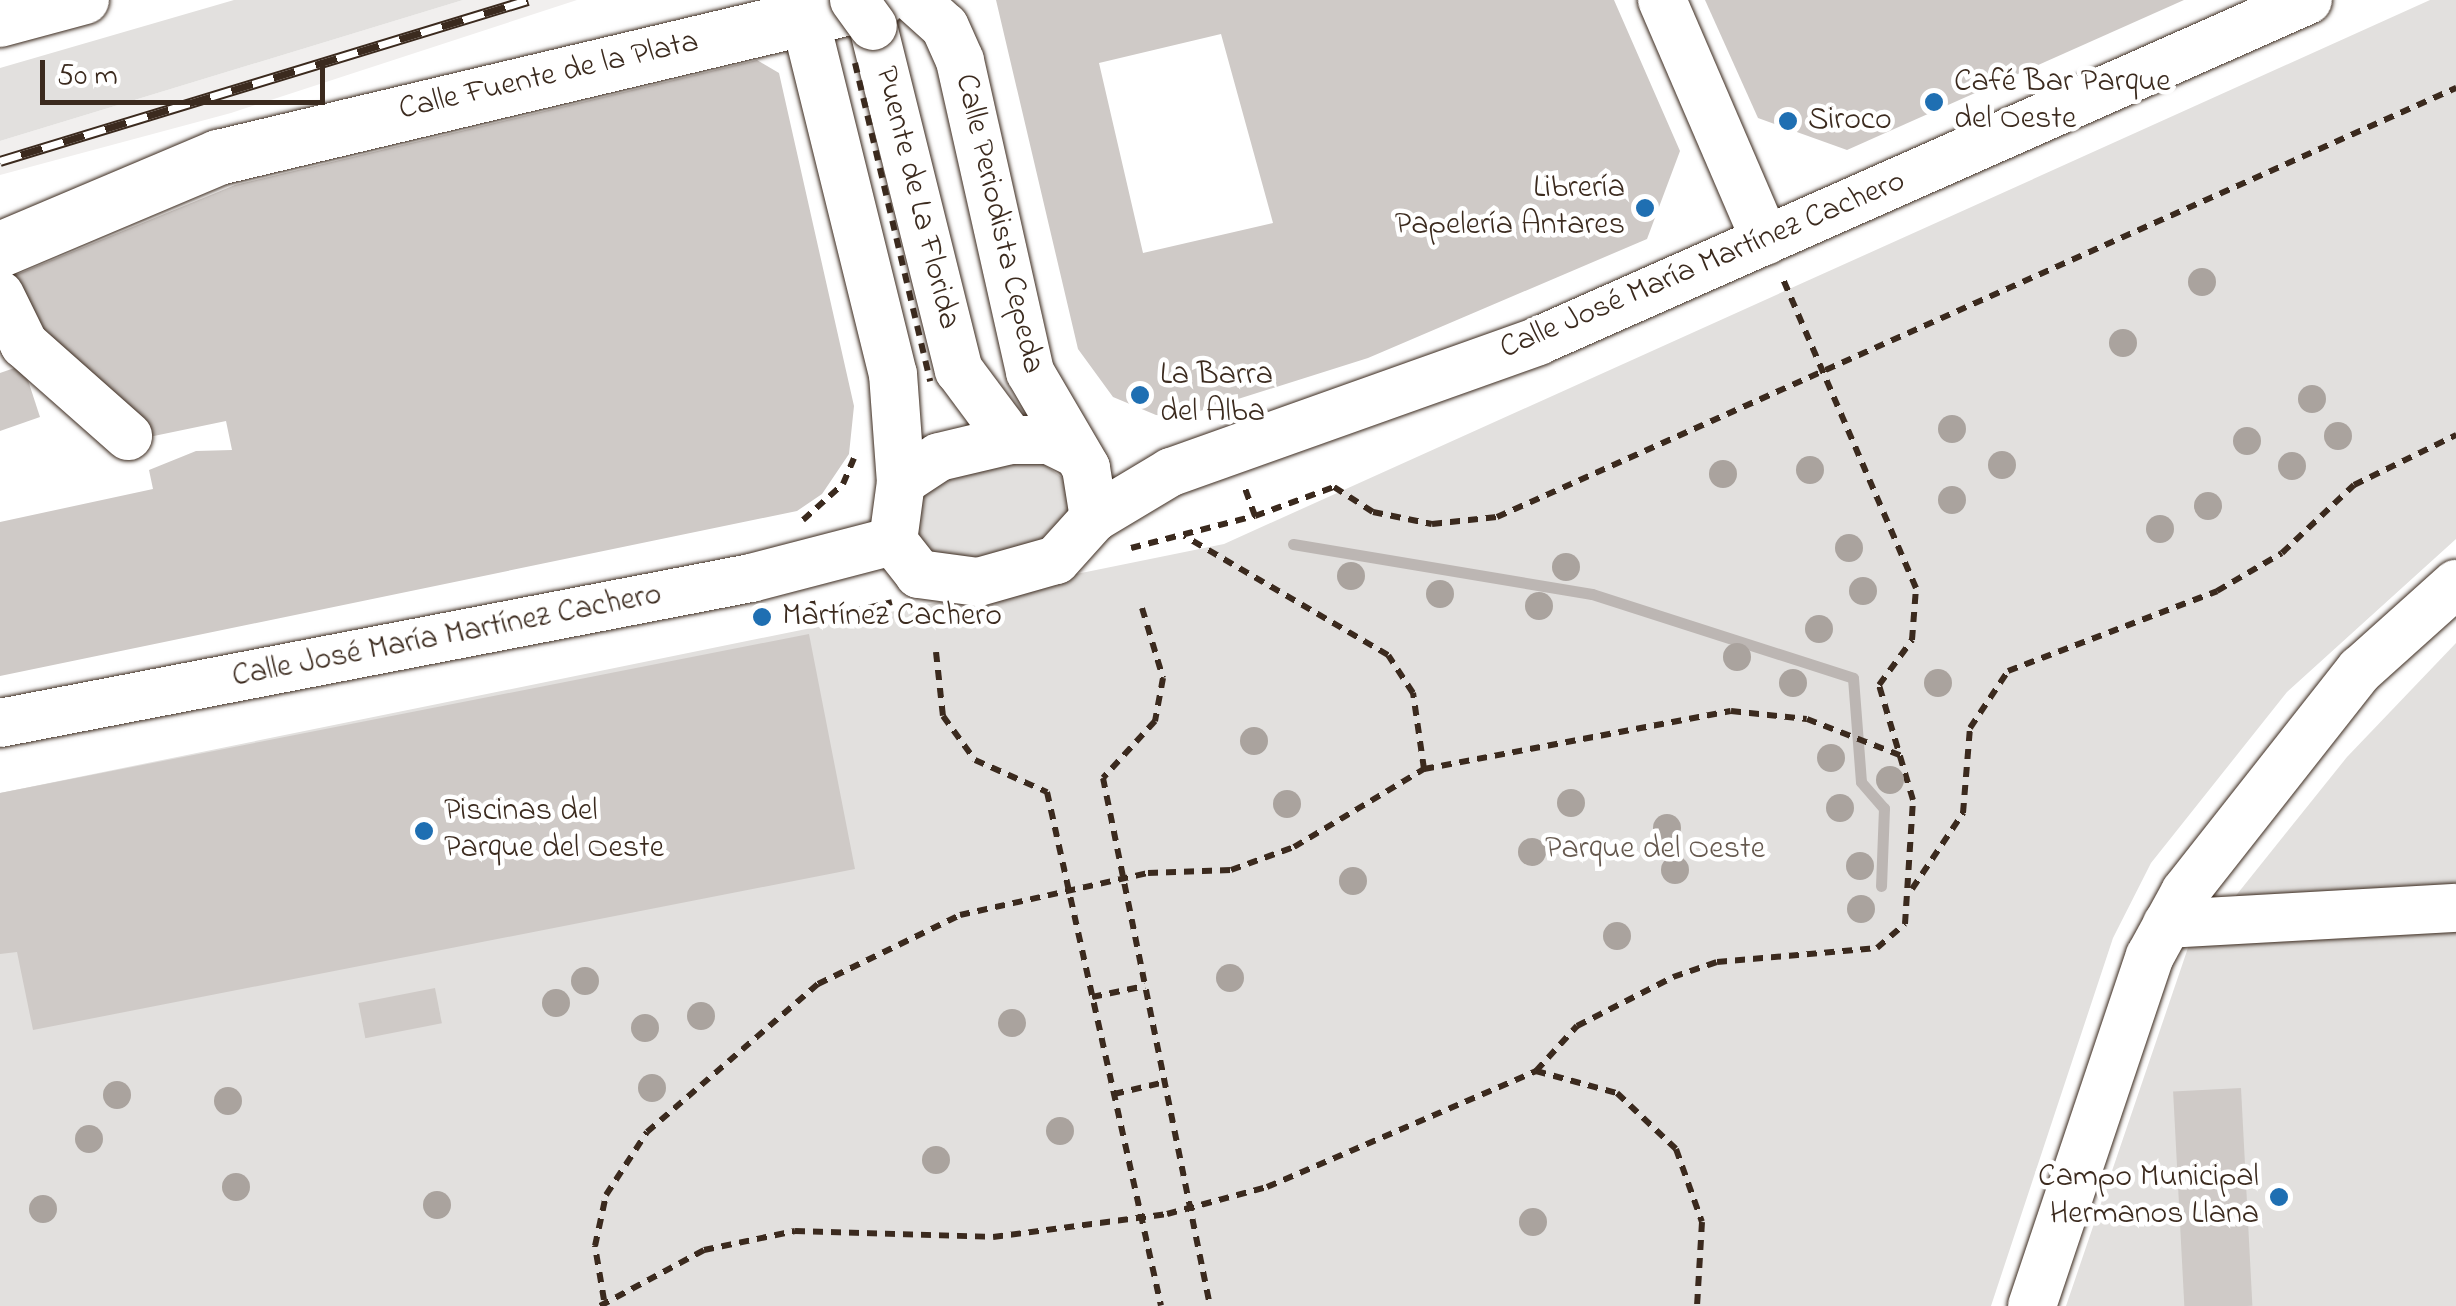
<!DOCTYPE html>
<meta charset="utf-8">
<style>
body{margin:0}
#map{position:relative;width:2456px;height:1306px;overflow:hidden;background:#fff;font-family:"Indie Flower",sans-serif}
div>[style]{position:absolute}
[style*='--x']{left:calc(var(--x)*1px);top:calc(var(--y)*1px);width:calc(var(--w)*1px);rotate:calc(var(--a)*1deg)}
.built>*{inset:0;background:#f1efee}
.green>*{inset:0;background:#e2e0de}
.stream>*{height:11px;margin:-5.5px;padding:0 5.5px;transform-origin:5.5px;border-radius:5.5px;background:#bcb6b3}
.building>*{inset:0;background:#cfcac7;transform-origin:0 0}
.path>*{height:6px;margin-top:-3px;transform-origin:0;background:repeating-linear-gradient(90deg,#3b2a1e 0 10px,transparent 0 18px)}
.roads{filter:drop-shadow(0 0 2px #3b2a1e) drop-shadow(0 0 2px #3b2a1e)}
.minor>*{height:48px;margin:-24px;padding:0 24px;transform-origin:24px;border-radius:24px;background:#fff}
.major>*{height:55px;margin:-27.5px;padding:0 27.5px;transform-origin:27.5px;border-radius:27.5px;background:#fff}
.rail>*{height:11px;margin-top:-5.5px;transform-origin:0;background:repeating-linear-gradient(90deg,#fff 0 22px,#3b2a1e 0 44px);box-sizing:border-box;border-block:2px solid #3b2a1e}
.path-bridge>*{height:6px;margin-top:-3px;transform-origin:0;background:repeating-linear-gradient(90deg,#3b2a1e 0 10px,transparent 0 18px)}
.bridges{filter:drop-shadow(0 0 2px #3b2a1e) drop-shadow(0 0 2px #3b2a1e)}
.minor-bridge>*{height:48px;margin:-24px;padding:0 24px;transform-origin:24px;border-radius:24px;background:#fff}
.trees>*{width:28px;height:28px;margin:-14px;border-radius:50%;background:#aaa39e}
.dots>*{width:28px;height:28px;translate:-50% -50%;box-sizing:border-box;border:5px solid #fff;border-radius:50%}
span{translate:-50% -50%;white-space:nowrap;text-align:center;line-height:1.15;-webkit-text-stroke:9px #fff;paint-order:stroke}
.street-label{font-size:32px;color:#3b2a1e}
.poi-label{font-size:32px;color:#3b2a1e}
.left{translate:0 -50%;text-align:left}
.right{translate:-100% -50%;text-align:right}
.park-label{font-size:32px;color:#65584e}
.scale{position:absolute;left:40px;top:60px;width:285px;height:45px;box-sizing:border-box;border:5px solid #3b2a1e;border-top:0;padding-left:12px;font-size:30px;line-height:35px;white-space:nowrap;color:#3b2a1e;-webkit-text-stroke:8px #fff;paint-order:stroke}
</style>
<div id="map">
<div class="built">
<i style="clip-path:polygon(463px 0,577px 0,231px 113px,0 175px,0 141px)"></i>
</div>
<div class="green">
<i style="clip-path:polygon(234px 0,463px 0,0 141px,0 68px)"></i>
<i style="clip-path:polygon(2430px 0,2456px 0,2456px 539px,2287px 692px,2151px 863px,2113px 938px,1991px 1306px,0 1306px,0 793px,1224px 544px)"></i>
<i style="clip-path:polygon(1034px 457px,1068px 482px,1073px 513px,1033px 549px,949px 563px,918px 545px,916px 494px,925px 484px)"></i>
<i style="clip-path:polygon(2456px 643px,2456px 894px,2234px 898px,2347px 757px)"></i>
<i style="clip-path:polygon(2456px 922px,2456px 1306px,2066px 1306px,2191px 939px)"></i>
</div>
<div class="stream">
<i style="--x:1293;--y:544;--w:303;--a:9.5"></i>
<i style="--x:1592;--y:594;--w:274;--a:17.8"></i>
<i style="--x:1853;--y:678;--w:104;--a:85.6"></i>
<i style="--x:1861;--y:782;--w:35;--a:49"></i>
<i style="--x:1884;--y:808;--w:78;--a:92.2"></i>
</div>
<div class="building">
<i style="clip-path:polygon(evenodd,996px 0,1614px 0,1680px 151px,1647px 239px,1368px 358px,1181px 417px,1156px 415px,1113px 397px,1078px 349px,996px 0,1221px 34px,1273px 223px,1143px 253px,1099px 63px,1221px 34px)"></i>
<i style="clip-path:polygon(1705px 0,2184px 0,1847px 150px,1758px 118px)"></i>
<i style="clip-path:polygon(757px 60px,779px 73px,854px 406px,849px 454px,822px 494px,797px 511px,0 676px,0 522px,153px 489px,149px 470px,196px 451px,232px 450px,226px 421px,149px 437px,54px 352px,13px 276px,235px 185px)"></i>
<i style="clip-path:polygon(23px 365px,40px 417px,0 431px,0 373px)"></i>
<i style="clip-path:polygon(809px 634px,855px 869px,33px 1030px,17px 952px,0 954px,0 793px)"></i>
<i style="left:435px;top:988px;width:36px;height:78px;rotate:79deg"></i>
<i style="left:2241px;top:1088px;width:218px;height:68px;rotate:87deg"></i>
</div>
<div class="path">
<i style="--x:1255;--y:516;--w:84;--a:-20.2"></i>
<i style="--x:1334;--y:487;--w:46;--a:32.7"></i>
<i style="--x:1373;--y:512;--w:60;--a:11.5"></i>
<i style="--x:1432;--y:524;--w:65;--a:-6.1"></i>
<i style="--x:1497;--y:517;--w:1051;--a:-24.1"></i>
<i style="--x:803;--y:520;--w:54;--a:-42"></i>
<i style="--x:843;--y:484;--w:28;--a:-67"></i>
<i style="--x:1131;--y:548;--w:128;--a:-14.5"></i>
<i style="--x:1255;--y:516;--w:30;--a:-110"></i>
<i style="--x:812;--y:601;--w:19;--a:78"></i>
<i style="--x:816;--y:620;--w:78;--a:-13.3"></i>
<i style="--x:1142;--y:608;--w:73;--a:73.3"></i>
<i style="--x:1163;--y:678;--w:44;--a:100.5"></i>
<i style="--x:1155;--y:721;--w:77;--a:132.4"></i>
<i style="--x:1103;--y:778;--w:539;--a:78.54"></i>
<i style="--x:936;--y:652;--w:64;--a:83.8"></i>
<i style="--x:943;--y:716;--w:54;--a:54"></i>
<i style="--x:975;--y:760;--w:79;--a:24"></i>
<i style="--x:1047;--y:792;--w:526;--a:77.49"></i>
<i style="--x:1424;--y:769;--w:312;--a:-10.7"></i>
<i style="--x:1731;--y:711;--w:76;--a:6"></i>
<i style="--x:1807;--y:719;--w:102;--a:21.3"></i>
<i style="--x:1912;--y:889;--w:92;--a:-56.1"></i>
<i style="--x:1963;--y:813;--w:85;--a:-85.3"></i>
<i style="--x:1970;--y:728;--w:69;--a:-56.3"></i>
<i style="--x:2008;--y:671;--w:224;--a:-20.9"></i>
<i style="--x:2217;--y:591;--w:75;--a:-30.3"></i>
<i style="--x:2282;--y:553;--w:99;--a:-43.4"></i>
<i style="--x:2354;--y:485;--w:114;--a:-26.1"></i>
<i style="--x:1092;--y:997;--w:54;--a:-11.7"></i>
<i style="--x:1536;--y:1071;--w:84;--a:15.2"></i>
<i style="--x:1617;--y:1093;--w:81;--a:43.5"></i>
<i style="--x:1676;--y:1149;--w:77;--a:70.4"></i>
<i style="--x:1702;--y:1222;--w:84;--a:93.4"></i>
<i style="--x:1114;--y:1094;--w:52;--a:-13.2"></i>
<i style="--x:604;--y:1300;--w:55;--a:-99.5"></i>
<i style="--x:595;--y:1246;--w:52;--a:-77.8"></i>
<i style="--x:606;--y:1195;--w:75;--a:-56.9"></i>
<i style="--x:647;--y:1132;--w:226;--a:-40.9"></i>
<i style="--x:818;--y:984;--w:158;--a:-25.9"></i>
<i style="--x:960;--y:915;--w:193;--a:-12.6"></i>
<i style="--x:1148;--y:873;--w:83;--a:-2.1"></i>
<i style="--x:1231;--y:870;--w:67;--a:-20.1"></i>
<i style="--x:1294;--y:847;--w:152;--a:-31"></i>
<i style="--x:1424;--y:769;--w:77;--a:-98.2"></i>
<i style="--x:1413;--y:693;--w:45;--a:-123.3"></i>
<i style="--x:1388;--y:655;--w:236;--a:-149.7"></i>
<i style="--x:600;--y:1306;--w:118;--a:-28.3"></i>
<i style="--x:704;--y:1250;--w:93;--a:-11.8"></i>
<i style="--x:795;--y:1231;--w:198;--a:1.7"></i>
<i style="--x:993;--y:1237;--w:176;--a:-7.5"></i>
<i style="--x:1167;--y:1214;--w:104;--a:-15.1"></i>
<i style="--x:1267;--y:1187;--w:293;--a:-23.3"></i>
<i style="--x:1536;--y:1071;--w:61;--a:-47.7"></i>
<i style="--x:1577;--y:1026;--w:108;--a:-27"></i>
<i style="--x:1673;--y:977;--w:46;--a:-18.8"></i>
<i style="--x:1717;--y:962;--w:161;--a:-5"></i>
<i style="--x:1877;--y:948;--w:37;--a:-41"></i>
<i style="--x:1905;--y:924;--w:124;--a:-86.3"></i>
<i style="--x:1913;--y:800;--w:120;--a:-106.5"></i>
<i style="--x:1879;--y:685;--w:56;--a:-53.7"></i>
<i style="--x:1912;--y:640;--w:52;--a:-85.6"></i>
<i style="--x:1916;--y:588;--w:341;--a:-113.3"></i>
</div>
<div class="roads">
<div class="minor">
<i style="--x:915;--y:0;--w:40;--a:42"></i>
<i style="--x:945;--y:27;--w:37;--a:66"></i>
<i style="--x:960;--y:61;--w:319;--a:77.3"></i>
<i style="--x:1030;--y:372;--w:111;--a:59.7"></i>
<i style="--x:1086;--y:468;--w:51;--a:80.9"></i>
<i style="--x:1094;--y:518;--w:57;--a:132.1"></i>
<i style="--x:1056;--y:560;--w:81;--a:164.2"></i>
<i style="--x:978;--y:582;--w:60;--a:-172.3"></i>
<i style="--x:919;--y:574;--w:42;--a:-128.2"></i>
<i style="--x:893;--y:541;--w:60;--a:-82.3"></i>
<i style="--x:901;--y:482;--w:45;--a:-33.3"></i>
<i style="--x:939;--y:457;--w:74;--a:-13.3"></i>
<i style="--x:1011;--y:440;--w:38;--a:0"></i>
<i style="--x:1049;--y:440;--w:30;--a:26"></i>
<i style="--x:1662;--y:0;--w:262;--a:66.7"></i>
<i style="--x:805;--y:19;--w:366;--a:76.1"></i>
<i style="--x:893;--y:374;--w:108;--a:85.8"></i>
<i style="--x:0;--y:23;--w:88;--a:-15.1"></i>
<i style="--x:873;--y:26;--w:355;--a:76"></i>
<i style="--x:959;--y:370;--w:87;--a:53.4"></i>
<i style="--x:0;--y:295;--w:55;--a:63.9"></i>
<i style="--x:24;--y:344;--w:139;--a:41.5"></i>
<i style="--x:1094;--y:518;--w:90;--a:-30.9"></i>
<i style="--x:1171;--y:472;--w:390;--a:-19.6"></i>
<i style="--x:1538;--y:341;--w:842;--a:-23.89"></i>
<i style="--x:0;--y:723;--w:765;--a:-10.93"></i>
<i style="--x:751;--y:578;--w:147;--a:-14.6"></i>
<i style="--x:2167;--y:924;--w:289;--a:-3.2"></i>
<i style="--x:2032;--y:1306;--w:369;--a:-71.4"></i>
<i style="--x:2150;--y:956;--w:73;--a:-61.3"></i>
<i style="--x:2185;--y:892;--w:283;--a:-51.8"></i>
<i style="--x:2360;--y:670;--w:129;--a:-41.9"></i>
</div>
<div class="major">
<i style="--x:0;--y:249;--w:237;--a:-22.9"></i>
<i style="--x:218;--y:157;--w:678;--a:-13.38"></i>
</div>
</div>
<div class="rail">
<i style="--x:0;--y:161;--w:552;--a:-16.96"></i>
</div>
<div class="path-bridge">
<i style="--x:855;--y:63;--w:327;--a:76.7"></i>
</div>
<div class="bridges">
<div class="minor-bridge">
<i style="--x:854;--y:0;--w:32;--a:54"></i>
</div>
</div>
<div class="trees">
<i style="left:2202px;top:282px"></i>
<i style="left:2123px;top:343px"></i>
<i style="left:2312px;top:399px"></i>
<i style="left:1952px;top:429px"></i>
<i style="left:2338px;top:436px"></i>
<i style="left:2247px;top:441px"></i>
<i style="left:2002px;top:465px"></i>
<i style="left:2292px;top:466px"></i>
<i style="left:1810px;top:470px"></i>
<i style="left:1723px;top:474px"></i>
<i style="left:1952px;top:500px"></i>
<i style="left:2208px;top:506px"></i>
<i style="left:2160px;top:529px"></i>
<i style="left:1849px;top:548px"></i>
<i style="left:1566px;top:567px"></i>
<i style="left:1351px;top:576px"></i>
<i style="left:1863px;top:591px"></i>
<i style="left:1440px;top:594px"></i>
<i style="left:1539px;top:606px"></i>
<i style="left:1819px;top:629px"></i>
<i style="left:1737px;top:657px"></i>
<i style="left:1793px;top:683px"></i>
<i style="left:1938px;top:683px"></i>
<i style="left:1254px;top:741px"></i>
<i style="left:1831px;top:758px"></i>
<i style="left:1890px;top:780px"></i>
<i style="left:1571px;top:803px"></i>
<i style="left:1287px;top:804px"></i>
<i style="left:1840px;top:808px"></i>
<i style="left:1667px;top:828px"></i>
<i style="left:1532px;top:852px"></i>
<i style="left:1860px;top:866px"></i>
<i style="left:1675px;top:870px"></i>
<i style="left:1353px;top:881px"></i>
<i style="left:1861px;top:909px"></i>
<i style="left:1617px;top:936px"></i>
<i style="left:1230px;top:978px"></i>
<i style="left:585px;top:981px"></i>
<i style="left:556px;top:1003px"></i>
<i style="left:701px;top:1016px"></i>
<i style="left:1012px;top:1023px"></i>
<i style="left:645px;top:1028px"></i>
<i style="left:652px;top:1088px"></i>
<i style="left:117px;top:1095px"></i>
<i style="left:228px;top:1101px"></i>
<i style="left:1060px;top:1131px"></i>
<i style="left:89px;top:1139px"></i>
<i style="left:936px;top:1160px"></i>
<i style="left:236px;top:1187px"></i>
<i style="left:437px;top:1205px"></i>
<i style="left:43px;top:1209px"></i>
<i style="left:1533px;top:1222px"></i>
</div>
<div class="dots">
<i style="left:1934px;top:102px;background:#1f6fb2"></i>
<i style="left:1788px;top:121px;background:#1f6fb2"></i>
<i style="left:1645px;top:208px;background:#1f6fb2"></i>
<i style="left:1140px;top:395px;background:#1f6fb2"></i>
<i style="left:762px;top:617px;background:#1f6fb2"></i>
<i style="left:424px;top:831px;background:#1f6fb2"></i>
<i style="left:2279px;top:1197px;background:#1f6fb2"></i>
</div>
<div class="street-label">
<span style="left:549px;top:77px;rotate:-13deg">Calle Fuente de la Plata</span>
<span style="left:916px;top:198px;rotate:76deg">Puente de La Florida</span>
<span style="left:998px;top:224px;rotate:77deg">Calle Periodista Cepeda</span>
<span style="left:1703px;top:266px;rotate:-23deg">Calle José María Martínez Cachero</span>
<span style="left:447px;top:637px;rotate:-11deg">Calle José María Martínez Cachero</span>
</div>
<div class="poi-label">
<span class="left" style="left:1954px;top:102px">Café Bar Parque<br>del Oeste</span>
<span class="left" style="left:1808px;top:121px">Siroco</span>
<span class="right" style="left:1625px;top:208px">Librería<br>Papelería Antares</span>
<span class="left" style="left:1160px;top:395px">La Barra<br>del Alba</span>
<span class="left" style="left:782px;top:617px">Martínez Cachero</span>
<span class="left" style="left:444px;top:831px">Piscinas del<br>Parque del Oeste</span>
<span class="right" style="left:2259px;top:1197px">Campo Municipal<br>Hermanos Llana</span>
</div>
<div class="park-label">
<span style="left:1655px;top:850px">Parque del Oeste</span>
</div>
<div class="scale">50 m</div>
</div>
